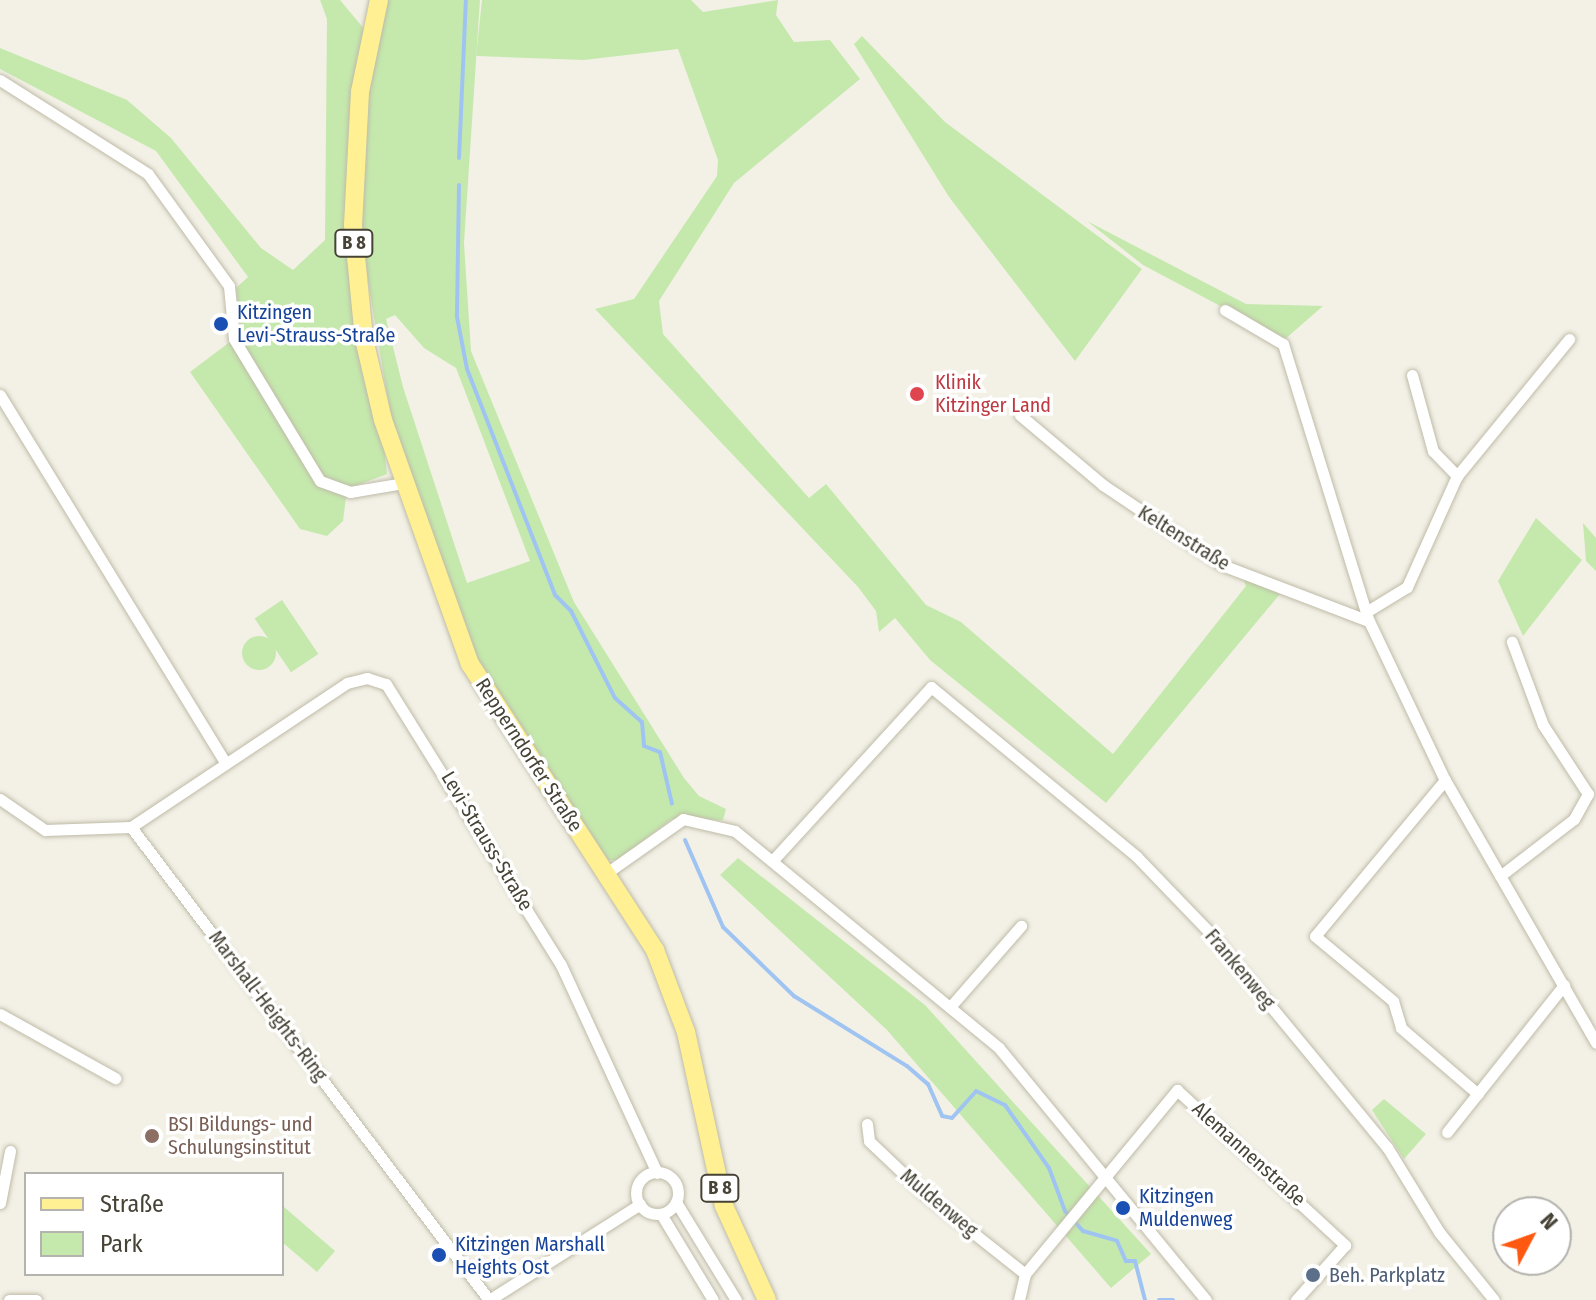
<!DOCTYPE html>
<meta charset="utf-8">
<style>
body{margin:0}
#map{position:relative;width:1596px;height:1300px;overflow:hidden;background:#f3f1e6;font-family:"Fira Sans Condensed",sans-serif}
div>[style]{position:absolute}
[style*='--x']{left:calc(var(--x)*1px);top:calc(var(--y)*1px);width:calc(var(--w)*1px);rotate:calc(var(--a)*1deg)}
.green>*{inset:0;background:#c5e9ad;transform-origin:0 0}
.round{border-radius:50%}
.stream>*{height:4px;margin:-2px;padding:0 2px;transform-origin:2px;border-radius:2px;background:#a0c4f2}
.roads{filter:drop-shadow(0 0 2px #bfbba8) drop-shadow(0 0 2px #bfbba8)}
.minor>*{height:11px;margin:-5.5px;padding:0 5.5px;transform-origin:5.5px;border-radius:5.5px;background:#fff}
.minor>.ring{margin:-5.5px;padding:0;box-sizing:content-box;background:none;border:11px solid #fff;border-radius:50%}
.primary>*{height:18px;margin:-9px;padding:0 9px;transform-origin:9px;border-radius:9px;background:#fff193}
.dots>*{width:22px;height:22px;translate:-50% -50%;box-sizing:border-box;border:4px solid #fff;border-radius:50%}
span{translate:-50% -50%;white-space:nowrap;text-align:center;line-height:1.15;-webkit-text-stroke:7px #fff;paint-order:stroke}
.shield-label span{padding:2px 6px;background:#fff;border:2px solid;border-radius:6px;-webkit-text-stroke-width:0}
.shield-label{font-size:18px;color:#464235;font-weight:700}
.transit-label{font-size:20px;color:#164399}
.left{translate:0 -50%;text-align:left}
.health-label{font-size:20px;color:#be3a42}
.street-label{font-size:20px;color:#464235}
.education-label{font-size:20px;color:#785e54}
.service-label{font-size:20px;color:#4e5e75}
.legend{position:absolute;left:24px;top:1172px;width:260px;height:104px;box-sizing:border-box;background:#fff;border:2px solid #b5b3ae;margin:0;padding:10px 14px;list-style:none;font-size:24px;color:#464235}
.legend li{display:flex;align-items:center;gap:16px;height:40px}
.legend b{width:40px;border:2px solid #b5b3ae}
.north{position:absolute;left:1492px;top:1196px;width:80px;height:80px;box-sizing:border-box;background:#fff;border:2px solid #b5b3ae;border-radius:50%;rotate:49deg;font-size:22px;font-weight:700;line-height:32px;text-align:center;color:#464235}
.north::after{content:'';display:block;margin:auto;width:28px;height:36px;background:#ff5911;clip-path:polygon(50% 0,100% 100%,50% 72%,0 100%)}
</style>
<div id="map">
<div class="green">
<i style="clip-path:polygon(320px 0,340px 0,365px 30px,349px 146px,387px 474px,347px 489px,324px 477px,243px 344px,236px 288px,248px 277px,156px 151px,0 69px,0 48px,127px 100px,171px 138px,261px 248px,293px 270px,325px 240px,327px 19px)"></i>
<i style="clip-path:polygon(evenodd,384px 0,480px 0,464px 243px,471px 351px,574px 602px,684px 778px,699px 796px,726px 809px,723px 820px,672px 819px,618px 860px,608px 860px,476px 660px,391px 418px,360px 233px,365px 103px,384px 0,395px 315px,424px 348px,456px 368px,530px 561px,467px 583px,403px 387px,386px 319px,395px 315px)"></i>
<i style="clip-path:polygon(482px 0,691px 0,703px 12px,778px 0,776px 15px,794px 42px,830px 40px,860px 79px,734px 183px,659px 301px,663px 334px,809px 498px,826px 484px,926px 605px,961px 622px,1113px 754px,1246px 586px,1243px 578px,1280px 594px,1106px 803px,930px 660px,895px 618px,879px 632px,876px 611px,858px 587px,595px 309px,634px 299px,717px 176px,718px 160px,678px 49px,584px 60px,476px 56px)"></i>
<i style="clip-path:polygon(862px 36px,945px 122px,1142px 269px,1075px 361px,949px 197px,854px 44px)"></i>
<i style="clip-path:polygon(1087px 221px,1246px 304px,1323px 306px,1284px 340px,1143px 265px)"></i>
<i style="clip-path:polygon(231px 341px,327px 489px,346px 497px,343px 521px,327px 536px,300px 529px,190px 372px)"></i>
<i style="clip-path:polygon(1536px 518px,1582px 560px,1523px 636px,1498px 581px)"></i>
<i style="clip-path:polygon(1583px 523px,1596px 538px,1596px 571px,1586px 561px)"></i>
<i style="left:282px;top:600px;width:65px;height:33px;rotate:56deg"></i>
<i class="round" style="left:242px;top:636px;width:34px;height:34px"></i>
<i style="clip-path:polygon(738px 858px,925px 1005px,1151px 1254px,1111px 1288px,887px 1030px,720px 875px)"></i>
<i style="clip-path:polygon(1384px 1099px,1426px 1134px,1404px 1159px,1372px 1110px)"></i>
<i style="clip-path:polygon(284px 1207px,335px 1251px,317px 1272px,282px 1242px)"></i>
</div>
<div class="stream">
<i style="--x:459;--y:158;--w:158;--a:-87.5"></i>
<i style="--x:459;--y:185;--w:132;--a:90.9"></i>
<i style="--x:457;--y:317;--w:53;--a:79.1"></i>
<i style="--x:467;--y:369;--w:243;--a:68.7"></i>
<i style="--x:555;--y:595;--w:23;--a:45"></i>
<i style="--x:571;--y:611;--w:97;--a:63.2"></i>
<i style="--x:615;--y:698;--w:36;--a:42"></i>
<i style="--x:642;--y:722;--w:24;--a:85"></i>
<i style="--x:644;--y:746;--w:17;--a:21"></i>
<i style="--x:660;--y:752;--w:53;--a:77"></i>
<i style="--x:685;--y:840;--w:95;--a:66.4"></i>
<i style="--x:723;--y:927;--w:99;--a:44.2"></i>
<i style="--x:794;--y:996;--w:133;--a:31.8"></i>
<i style="--x:907;--y:1066;--w:28;--a:41"></i>
<i style="--x:928;--y:1084;--w:35;--a:66"></i>
<i style="--x:942;--y:1116;--w:10;--a:11"></i>
<i style="--x:952;--y:1118;--w:36;--a:-48"></i>
<i style="--x:976;--y:1091;--w:32;--a:26"></i>
<i style="--x:1005;--y:1105;--w:77;--a:55.1"></i>
<i style="--x:1049;--y:1168;--w:46;--a:69.6"></i>
<i style="--x:1065;--y:1211;--w:27;--a:48"></i>
<i style="--x:1083;--y:1231;--w:35;--a:16"></i>
<i style="--x:1117;--y:1241;--w:22;--a:66"></i>
<i style="--x:1126;--y:1261;--w:9;--a:0"></i>
<i style="--x:1135;--y:1261;--w:40;--a:75.6"></i>
<i style="--x:1159;--y:1300;--w:14;--a:0"></i>
</div>
<div class="roads">
<div class="minor">
<i style="--x:0;--y:80;--w:175;--a:32.4"></i>
<i style="--x:148;--y:174;--w:138;--a:54.1"></i>
<i style="--x:229;--y:286;--w:53;--a:84.6"></i>
<i style="--x:234;--y:339;--w:166;--a:58.8"></i>
<i style="--x:320;--y:481;--w:32;--a:20"></i>
<i style="--x:350;--y:492;--w:55;--a:-9.5"></i>
<i style="--x:1225;--y:310;--w:67;--a:30.4"></i>
<i style="--x:1283;--y:344;--w:290;--a:72.8"></i>
<i style="--x:1369;--y:621;--w:176;--a:64.5"></i>
<i style="--x:1445;--y:780;--w:303;--a:60.1"></i>
<i style="--x:1412;--y:375;--w:79;--a:74.6"></i>
<i style="--x:1433;--y:451;--w:35;--a:46"></i>
<i style="--x:0;--y:395;--w:430;--a:58.5"></i>
<i style="--x:1020;--y:415;--w:109;--a:40.1"></i>
<i style="--x:1103;--y:485;--w:143;--a:33.9"></i>
<i style="--x:1222;--y:565;--w:157;--a:20.9"></i>
<i style="--x:1366;--y:612;--w:48;--a:-31.4"></i>
<i style="--x:1407;--y:587;--w:122;--a:-65.8"></i>
<i style="--x:1457;--y:476;--w:177;--a:-50.7"></i>
<i style="--x:1445;--y:780;--w:203;--a:129.8"></i>
<i style="--x:1315;--y:936;--w:102;--a:39.8"></i>
<i style="--x:1393;--y:1001;--w:28;--a:73"></i>
<i style="--x:1401;--y:1028;--w:101;--a:40.6"></i>
<i style="--x:0;--y:799;--w:55;--a:34.6"></i>
<i style="--x:45;--y:830;--w:86;--a:-2"></i>
<i style="--x:131;--y:827;--w:260;--a:-33.7"></i>
<i style="--x:347;--y:683;--w:21;--a:-14"></i>
<i style="--x:367;--y:678;--w:20;--a:18"></i>
<i style="--x:386;--y:684;--w:331;--a:58.1"></i>
<i style="--x:561;--y:965;--w:229;--a:65.2"></i>
<i style="--x:131;--y:827;--w:593;--a:52.88"></i>
<i style="--x:774;--y:859;--w:233;--a:-47.6"></i>
<i style="--x:931;--y:687;--w:267;--a:39.5"></i>
<i style="--x:1137;--y:857;--w:108;--a:46.1"></i>
<i style="--x:1212;--y:935;--w:275;--a:50.5"></i>
<i style="--x:1387;--y:1147;--w:100;--a:58.5"></i>
<i style="--x:1439;--y:1232;--w:87;--a:51"></i>
<i style="--x:608;--y:872;--w:92;--a:-35.2"></i>
<i style="--x:683;--y:819;--w:53;--a:13"></i>
<i style="--x:735;--y:831;--w:342;--a:39.4"></i>
<i style="--x:999;--y:1048;--w:326;--a:50.6"></i>
<i style="--x:1500;--y:876;--w:93;--a:-37.6"></i>
<i style="--x:1574;--y:819;--w:29;--a:-61"></i>
<i style="--x:1588;--y:794;--w:82;--a:-123.1"></i>
<i style="--x:1543;--y:725;--w:89;--a:-110.5"></i>
<i style="--x:950;--y:1007;--w:108;--a:-48.8"></i>
<i style="--x:0;--y:1014;--w:132;--a:29.1"></i>
<i style="--x:867;--y:1124;--w:17;--a:83"></i>
<i style="--x:869;--y:1141;--w:81;--a:43.5"></i>
<i style="--x:928;--y:1197;--w:124;--a:38.4"></i>
<i style="--x:1025;--y:1274;--w:27;--a:103"></i>
<i style="--x:1447;--y:1132;--w:188;--a:-51.5"></i>
<i class="ring" style="left:636px;top:1172px;width:31px;height:31px"></i>
<i style="--x:676;--y:1202;--w:115;--a:58.5"></i>
<i style="--x:0;--y:1203;--w:53;--a:-79.1"></i>
<i style="--x:661;--y:1214;--w:100;--a:58.8"></i>
<i style="--x:1025;--y:1274;--w:239;--a:-50.4"></i>
<i style="--x:1177;--y:1090;--w:229;--a:42.7"></i>
<i style="--x:1345;--y:1245;--w:74;--a:131.7"></i>
<i style="--x:9;--y:1300;--w:27;--a:0"></i>
<i style="--x:489;--y:1300;--w:179;--a:-32.4"></i>
</div>
<div class="primary">
<i style="--x:379;--y:0;--w:94;--a:101.7"></i>
<i style="--x:360;--y:92;--w:133;--a:93"></i>
<i style="--x:353;--y:225;--w:115;--a:84.5"></i>
<i style="--x:364;--y:339;--w:83;--a:76.8"></i>
<i style="--x:383;--y:420;--w:259;--a:70.4"></i>
<i style="--x:470;--y:664;--w:341;--a:57.1"></i>
<i style="--x:655;--y:950;--w:88;--a:69.3"></i>
<i style="--x:686;--y:1032;--w:178;--a:77.7"></i>
<i style="--x:724;--y:1206;--w:103;--a:65.4"></i>
</div>
</div>
<div class="dots">
<i style="left:221px;top:324px;background:#1a4fb4"></i>
<i style="left:917px;top:394px;background:#e0444e"></i>
<i style="left:152px;top:1136px;background:#8d6e63"></i>
<i style="left:1123px;top:1208px;background:#1a4fb4"></i>
<i style="left:439px;top:1255px;background:#1a4fb4"></i>
<i style="left:1313px;top:1275px;background:#5c6f8a"></i>
</div>
<div class="shield-label">
<span style="left:354px;top:243px">B 8</span>
<span style="left:720px;top:1188px">B 8</span>
</div>
<div class="transit-label">
<span class="left" style="left:237px;top:324px">Kitzingen<br>Levi-Strauss-Straße</span>
<span class="left" style="left:1139px;top:1208px">Kitzingen<br>Muldenweg</span>
<span class="left" style="left:455px;top:1256px">Kitzingen Marshall<br>Heights Ost</span>
</div>
<div class="health-label">
<span class="left" style="left:935px;top:394px">Klinik<br>Kitzinger Land</span>
</div>
<div class="street-label">
<span style="left:1184px;top:538px;rotate:32deg">Keltenstraße</span>
<span style="left:529px;top:755px;rotate:57deg">Repperndorfer Straße</span>
<span style="left:487px;top:841px;rotate:59deg">Levi-Strauss-Straße</span>
<span style="left:1240px;top:969px;rotate:50deg">Frankenweg</span>
<span style="left:268px;top:1006px;rotate:53deg">Marshall-Heights-Ring</span>
<span style="left:1249px;top:1154px;rotate:42deg">Alemannenstraße</span>
<span style="left:939px;top:1203px;rotate:40deg">Muldenweg</span>
</div>
<div class="education-label">
<span class="left" style="left:168px;top:1136px">BSI Bildungs- und<br>Schulungsinstitut</span>
</div>
<div class="service-label">
<span class="left" style="left:1329px;top:1275px">Beh. Parkplatz</span>
</div>
<ul class="legend">
<li><b style="height:10px;background:#fff193"></b>Straße</li>
<li><b style="height:22px;background:#c5e9ad"></b>Park</li>
</ul>
<div class="north">N</div>
</div>
